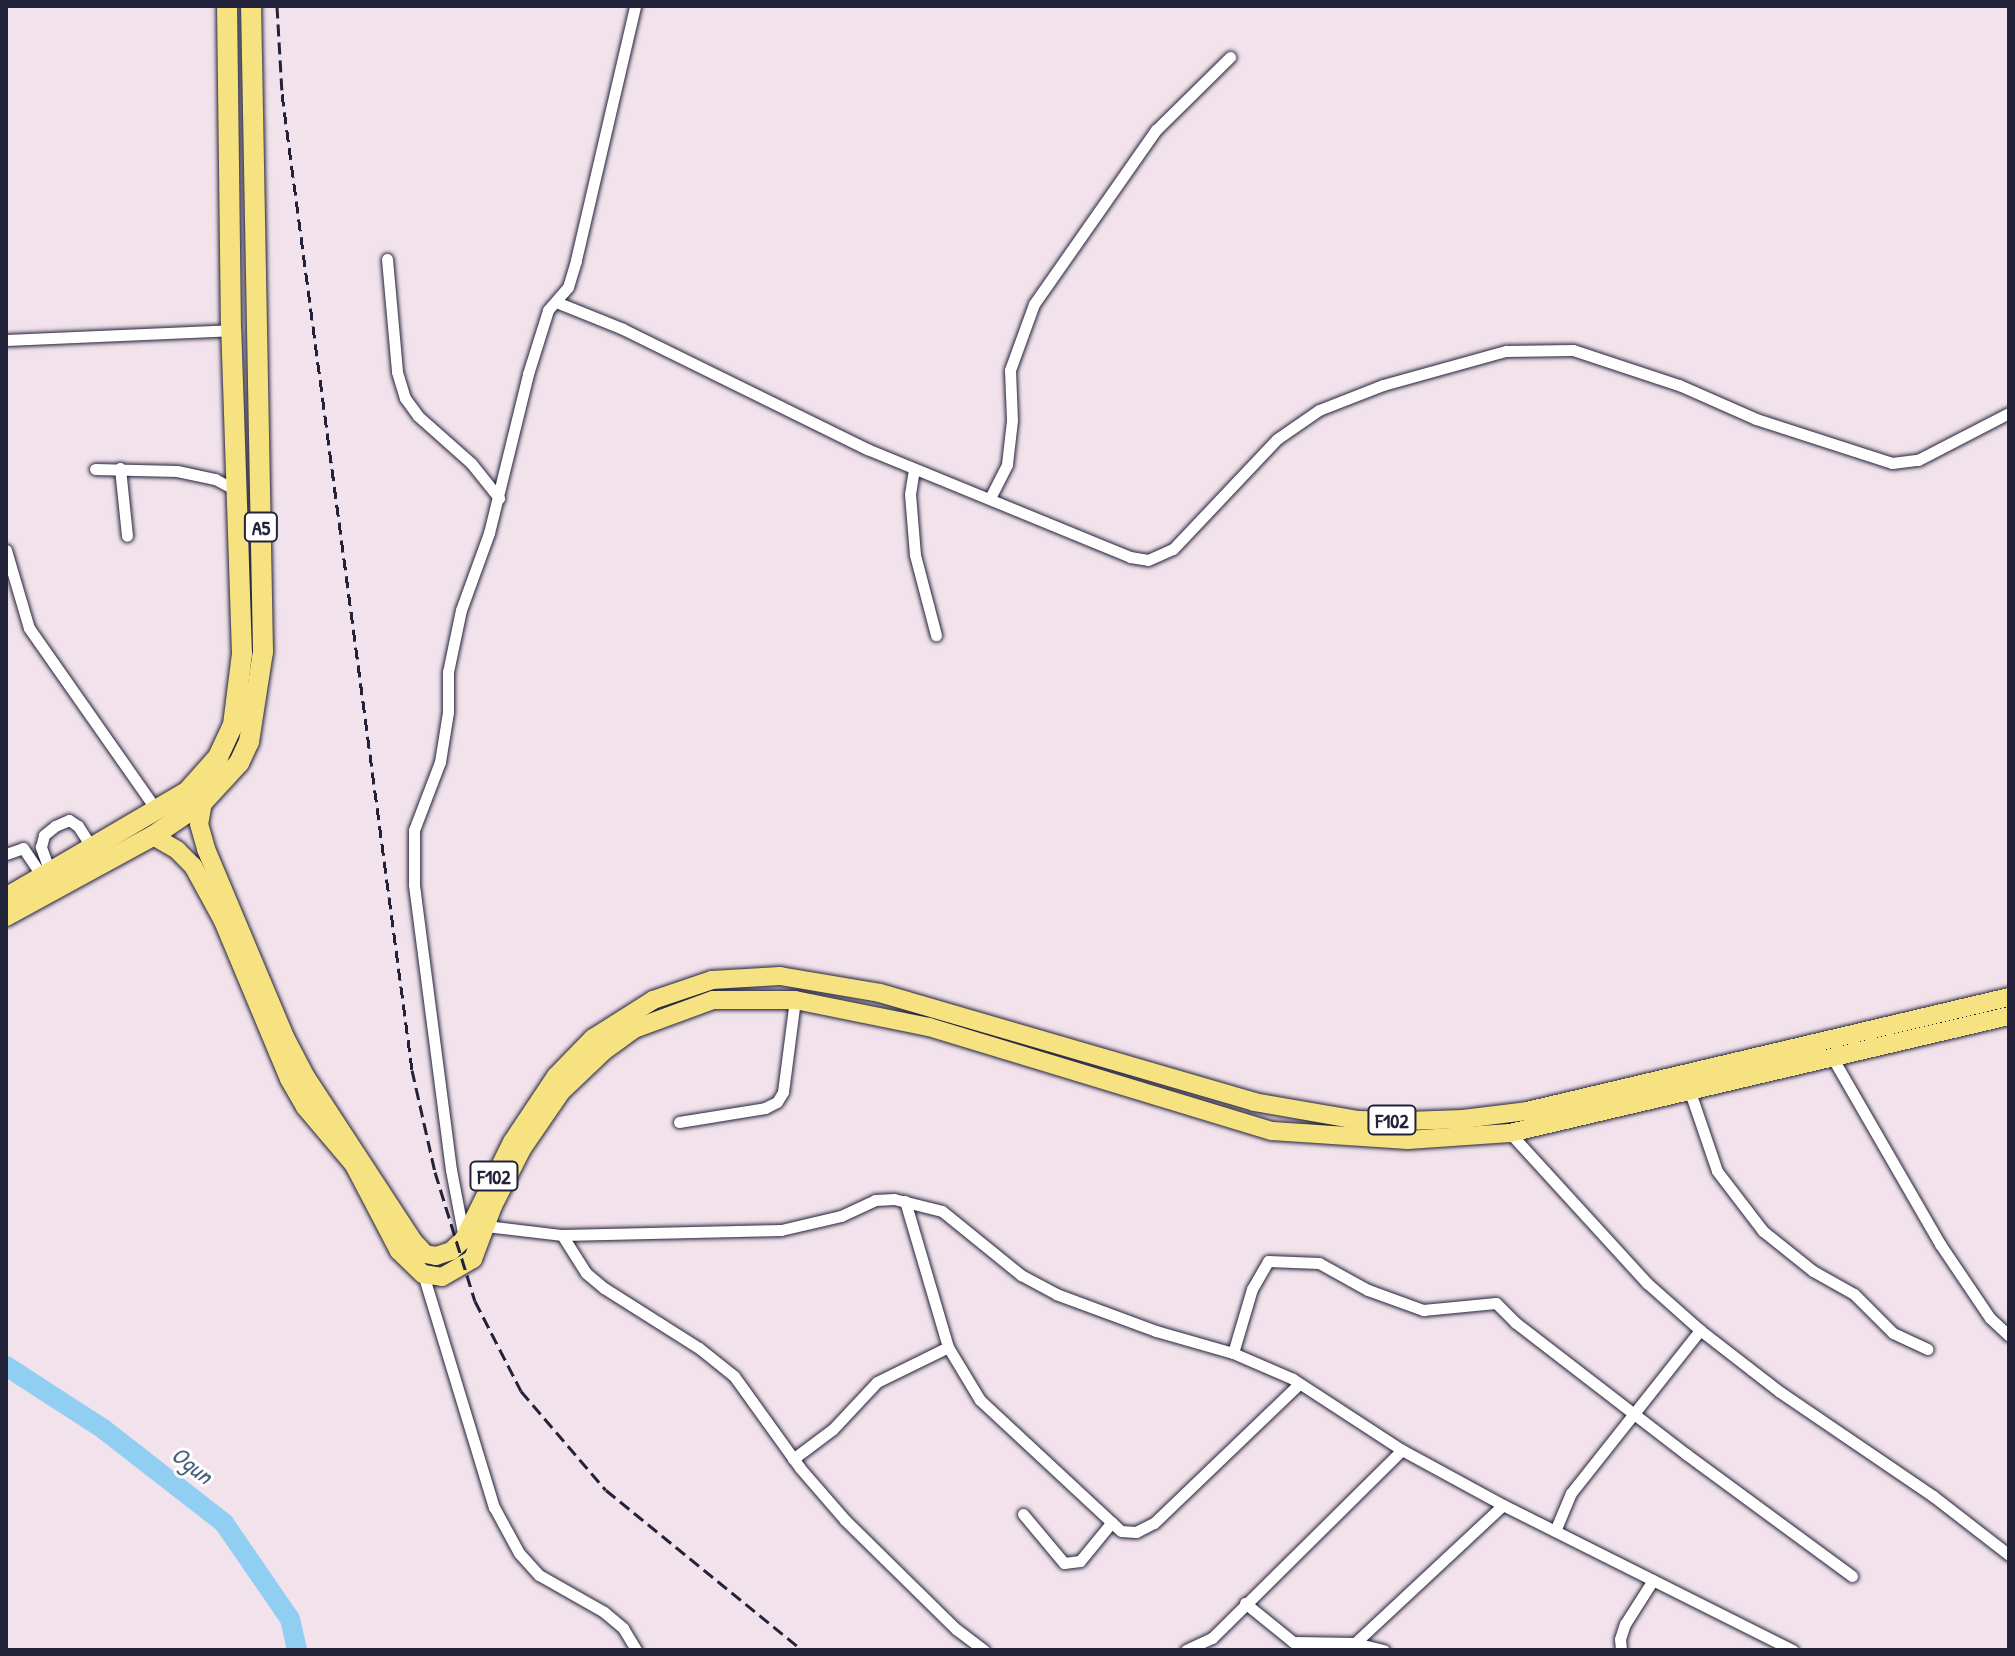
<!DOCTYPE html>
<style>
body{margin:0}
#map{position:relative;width:2015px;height:1656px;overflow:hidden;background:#f2e2eb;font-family:"Patrick Hand",sans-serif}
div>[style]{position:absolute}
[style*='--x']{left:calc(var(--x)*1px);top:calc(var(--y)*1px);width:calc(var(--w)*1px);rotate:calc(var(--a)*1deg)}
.river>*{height:20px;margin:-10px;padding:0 10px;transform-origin:10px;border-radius:10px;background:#91cff2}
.roads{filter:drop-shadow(0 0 2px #22223b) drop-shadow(0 0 2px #22223b)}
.street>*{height:11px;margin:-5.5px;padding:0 5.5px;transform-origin:5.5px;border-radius:5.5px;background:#fff}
.primary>*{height:18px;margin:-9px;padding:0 9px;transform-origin:9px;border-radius:9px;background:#f6e281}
.highway>*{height:20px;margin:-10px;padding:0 10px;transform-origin:10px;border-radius:10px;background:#f6e281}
.rail>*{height:3px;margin-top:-1.5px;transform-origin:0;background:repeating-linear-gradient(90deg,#22223b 0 12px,transparent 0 18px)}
span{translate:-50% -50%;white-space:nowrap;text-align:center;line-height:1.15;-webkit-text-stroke:6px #fff;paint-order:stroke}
.shield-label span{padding:2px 6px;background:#fff;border:2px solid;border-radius:6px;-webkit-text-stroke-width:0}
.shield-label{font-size:20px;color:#22223b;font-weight:700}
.water-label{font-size:24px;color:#495f7b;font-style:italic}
.frame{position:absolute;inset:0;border:8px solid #22223b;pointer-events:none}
</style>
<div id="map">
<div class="river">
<i style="--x:6;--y:1366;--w:114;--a:32.9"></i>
<i style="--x:102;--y:1428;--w:155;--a:37.9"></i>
<i style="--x:224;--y:1523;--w:116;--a:55.5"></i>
<i style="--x:290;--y:1619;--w:32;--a:77"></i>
</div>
<div class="roads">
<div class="street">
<i style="--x:387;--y:259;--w:113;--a:84.9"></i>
<i style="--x:397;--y:372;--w:27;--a:73"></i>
<i style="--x:405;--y:398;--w:22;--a:54"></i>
<i style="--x:418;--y:416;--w:71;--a:41.6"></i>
<i style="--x:471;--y:463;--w:45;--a:51.3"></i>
<i style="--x:556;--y:302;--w:72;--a:21.9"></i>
<i style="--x:623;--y:329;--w:272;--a:26.2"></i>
<i style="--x:867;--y:449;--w:284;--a:22.3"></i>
<i style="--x:1130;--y:557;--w:18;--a:9"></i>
<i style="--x:1148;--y:560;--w:27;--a:-24"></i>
<i style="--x:1173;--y:549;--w:151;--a:-46.6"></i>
<i style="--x:1277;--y:439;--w:51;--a:-34.6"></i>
<i style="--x:1319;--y:410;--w:69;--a:-21.3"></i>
<i style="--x:1383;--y:385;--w:128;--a:-15.5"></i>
<i style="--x:1506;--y:351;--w:67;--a:-0.9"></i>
<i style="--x:1573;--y:350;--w:112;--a:18.3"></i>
<i style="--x:1679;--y:385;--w:84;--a:23.8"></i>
<i style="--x:1756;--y:419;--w:143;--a:17.9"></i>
<i style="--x:1892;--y:463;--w:26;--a:-7"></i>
<i style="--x:1918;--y:460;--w:102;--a:-27.3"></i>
<i style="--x:6;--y:340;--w:225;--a:-2.5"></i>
<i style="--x:120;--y:468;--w:68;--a:84.1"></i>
<i style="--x:95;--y:469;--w:82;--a:1.4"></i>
<i style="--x:177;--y:471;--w:39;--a:12"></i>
<i style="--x:215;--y:479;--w:24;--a:28"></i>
<i style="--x:914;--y:469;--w:25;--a:99"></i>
<i style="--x:910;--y:494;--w:61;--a:85.3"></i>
<i style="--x:915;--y:555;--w:83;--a:75.3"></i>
<i style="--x:990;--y:498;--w:38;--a:-63"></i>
<i style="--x:1007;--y:464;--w:44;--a:-83.5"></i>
<i style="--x:1012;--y:420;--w:50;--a:-92.3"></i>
<i style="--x:1010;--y:370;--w:70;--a:-70"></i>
<i style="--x:1034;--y:304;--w:213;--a:-55"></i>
<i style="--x:1156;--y:130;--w:104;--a:-44.6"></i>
<i style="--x:6;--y:550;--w:81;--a:73.6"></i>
<i style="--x:29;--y:628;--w:223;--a:55"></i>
<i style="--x:6;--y:854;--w:18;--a:-19"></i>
<i style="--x:23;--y:848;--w:34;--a:56"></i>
<i style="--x:50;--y:872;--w:27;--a:-110"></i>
<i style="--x:41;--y:847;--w:12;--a:-76"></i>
<i style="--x:44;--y:835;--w:14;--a:-39"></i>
<i style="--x:55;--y:826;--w:15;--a:-23"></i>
<i style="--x:69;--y:820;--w:11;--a:34"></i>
<i style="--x:78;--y:826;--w:27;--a:57"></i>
<i style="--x:1832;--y:1057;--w:216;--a:60"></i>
<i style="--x:1940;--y:1244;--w:89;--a:56"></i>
<i style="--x:1990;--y:1318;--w:26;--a:43"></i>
<i style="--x:1690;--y:1092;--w:83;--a:71.1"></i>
<i style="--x:1717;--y:1171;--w:76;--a:52.5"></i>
<i style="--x:1763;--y:1231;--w:64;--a:38.7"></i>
<i style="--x:1813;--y:1271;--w:47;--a:29.3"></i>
<i style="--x:1854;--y:1294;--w:55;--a:45"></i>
<i style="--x:1893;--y:1333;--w:38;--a:25"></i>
<i style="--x:679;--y:1122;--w:87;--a:-9.2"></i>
<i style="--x:765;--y:1108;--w:13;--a:-27"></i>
<i style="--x:777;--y:1102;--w:12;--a:-59"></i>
<i style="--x:783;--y:1092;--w:93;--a:-82.6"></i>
<i style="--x:1510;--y:1133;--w:203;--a:47.6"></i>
<i style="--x:1647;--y:1283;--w:71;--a:41.6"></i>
<i style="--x:1700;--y:1330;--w:101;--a:37.8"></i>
<i style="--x:1780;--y:1392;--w:185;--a:34.2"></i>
<i style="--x:1933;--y:1496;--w:96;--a:37.8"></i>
<i style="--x:905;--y:1201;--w:152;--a:73.6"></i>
<i style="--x:948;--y:1347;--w:62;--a:58.9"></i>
<i style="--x:980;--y:1400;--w:192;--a:42.9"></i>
<i style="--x:1121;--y:1531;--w:15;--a:4"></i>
<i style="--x:1136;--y:1532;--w:20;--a:-27"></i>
<i style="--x:1154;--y:1523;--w:199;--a:-43.8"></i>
<i style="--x:486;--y:1226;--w:77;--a:6.8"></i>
<i style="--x:562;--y:1235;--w:219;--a:-1.3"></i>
<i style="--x:781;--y:1230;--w:62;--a:-13.1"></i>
<i style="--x:841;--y:1216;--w:38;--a:-25"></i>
<i style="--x:875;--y:1200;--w:19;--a:-3"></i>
<i style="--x:894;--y:1199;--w:49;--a:14"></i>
<i style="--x:942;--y:1211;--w:102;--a:39"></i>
<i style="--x:1021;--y:1275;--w:40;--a:28"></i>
<i style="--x:1056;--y:1294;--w:107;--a:20.3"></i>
<i style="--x:1156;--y:1331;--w:80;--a:15.9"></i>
<i style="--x:1233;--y:1353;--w:65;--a:23.4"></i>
<i style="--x:1293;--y:1379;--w:130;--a:33.1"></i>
<i style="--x:1402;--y:1450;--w:115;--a:28.6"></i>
<i style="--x:1503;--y:1505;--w:324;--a:26.6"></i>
<i style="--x:562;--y:1235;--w:45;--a:57.7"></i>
<i style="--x:586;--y:1273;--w:23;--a:40"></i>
<i style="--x:604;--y:1288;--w:112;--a:32.3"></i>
<i style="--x:699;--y:1348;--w:45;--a:38.7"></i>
<i style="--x:734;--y:1376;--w:113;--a:54.3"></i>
<i style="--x:800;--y:1468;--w:69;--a:49.1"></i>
<i style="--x:845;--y:1520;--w:156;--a:44.5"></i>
<i style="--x:956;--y:1629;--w:35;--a:37"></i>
<i style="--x:464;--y:1238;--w:69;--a:-100.8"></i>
<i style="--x:451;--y:1170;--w:288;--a:-97.4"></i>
<i style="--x:414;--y:884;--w:54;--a:-90"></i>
<i style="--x:414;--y:830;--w:73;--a:-69.1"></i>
<i style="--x:440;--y:762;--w:51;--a:-80.9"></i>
<i style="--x:448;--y:712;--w:40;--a:-90"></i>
<i style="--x:448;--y:672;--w:63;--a:-78.2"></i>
<i style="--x:461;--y:610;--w:82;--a:-70"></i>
<i style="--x:489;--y:533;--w:164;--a:-76.2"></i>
<i style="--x:528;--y:374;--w:67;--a:-72.6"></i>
<i style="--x:548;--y:310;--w:30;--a:-49"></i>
<i style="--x:568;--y:287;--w:28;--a:-73"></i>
<i style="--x:576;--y:260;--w:261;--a:-76.9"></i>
<i style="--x:423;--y:1274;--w:244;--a:73.1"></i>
<i style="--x:494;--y:1507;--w:52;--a:61.5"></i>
<i style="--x:519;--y:1553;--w:30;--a:48"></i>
<i style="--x:539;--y:1575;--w:75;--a:29.6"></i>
<i style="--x:604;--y:1612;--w:25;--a:40"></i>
<i style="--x:623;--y:1628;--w:26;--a:59"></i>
<i style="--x:1233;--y:1353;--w:67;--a:-73.5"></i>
<i style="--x:1252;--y:1289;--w:32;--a:-60"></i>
<i style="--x:1268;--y:1261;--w:51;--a:2.2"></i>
<i style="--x:1319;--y:1263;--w:56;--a:28.9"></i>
<i style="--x:1368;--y:1290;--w:59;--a:20"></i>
<i style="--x:1423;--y:1310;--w:73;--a:-5.5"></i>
<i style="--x:1496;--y:1303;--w:28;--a:45"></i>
<i style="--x:1516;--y:1323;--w:215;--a:37.6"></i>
<i style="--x:1686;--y:1454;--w:206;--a:36.3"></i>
<i style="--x:793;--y:1459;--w:50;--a:-36.9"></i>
<i style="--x:833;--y:1429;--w:64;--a:-46.9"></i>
<i style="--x:877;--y:1382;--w:79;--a:-26.2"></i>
<i style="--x:1023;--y:1514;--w:64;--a:50.1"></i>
<i style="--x:1064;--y:1563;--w:16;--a:-7"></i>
<i style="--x:1080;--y:1561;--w:50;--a:-50.6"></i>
<i style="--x:1555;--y:1531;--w:41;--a:-67.2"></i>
<i style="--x:1571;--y:1493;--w:208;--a:-51.6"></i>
<i style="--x:1245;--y:1603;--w:62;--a:39.1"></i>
<i style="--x:1293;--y:1642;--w:62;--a:0.9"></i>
<i style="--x:1355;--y:1643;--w:30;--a:14"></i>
<i style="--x:1355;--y:1643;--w:202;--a:-43"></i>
<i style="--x:1186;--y:1650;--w:29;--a:-25"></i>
<i style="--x:1212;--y:1638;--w:267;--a:-44.7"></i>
<i style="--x:1621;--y:1650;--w:11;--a:-95"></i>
<i style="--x:1620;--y:1639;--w:16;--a:-72"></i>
<i style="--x:1625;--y:1624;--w:52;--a:-57.5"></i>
</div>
<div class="primary">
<i style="--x:203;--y:802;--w:22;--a:100"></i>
<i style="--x:199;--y:824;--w:26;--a:74"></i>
<i style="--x:206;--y:849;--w:204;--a:67.2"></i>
<i style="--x:285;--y:1037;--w:45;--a:62.3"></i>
<i style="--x:306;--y:1077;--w:197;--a:56.8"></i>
<i style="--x:414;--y:1242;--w:16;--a:47"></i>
<i style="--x:425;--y:1254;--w:11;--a:10"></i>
<i style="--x:436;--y:1256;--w:16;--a:-18"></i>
<i style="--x:451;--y:1251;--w:18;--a:-43"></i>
<i style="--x:464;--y:1239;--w:108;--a:-63.7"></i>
<i style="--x:512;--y:1142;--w:79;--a:-56.3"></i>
<i style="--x:556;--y:1076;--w:53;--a:-45.8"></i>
<i style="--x:593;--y:1038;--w:71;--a:-32.3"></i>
<i style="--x:653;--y:1000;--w:62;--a:-18.7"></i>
<i style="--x:712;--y:980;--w:68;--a:-3.4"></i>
<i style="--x:780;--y:976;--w:101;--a:9.6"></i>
<i style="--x:880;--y:993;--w:390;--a:16.2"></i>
<i style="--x:1254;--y:1102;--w:106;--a:9.8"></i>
<i style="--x:1358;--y:1120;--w:49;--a:1.2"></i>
<i style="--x:1407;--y:1121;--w:56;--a:-2"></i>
<i style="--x:1463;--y:1119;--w:64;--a:-7.1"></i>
<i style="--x:1527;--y:1111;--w:495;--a:-13.3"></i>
<i style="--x:153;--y:836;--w:28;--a:30"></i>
<i style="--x:177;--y:850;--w:23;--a:45"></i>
<i style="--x:193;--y:866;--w:63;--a:61.4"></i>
<i style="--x:223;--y:921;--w:171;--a:67.3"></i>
<i style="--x:289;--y:1079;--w:32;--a:60"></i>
<i style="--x:305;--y:1107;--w:76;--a:49.8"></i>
<i style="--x:354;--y:1165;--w:97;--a:62.4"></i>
<i style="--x:399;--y:1251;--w:33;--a:44"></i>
<i style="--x:423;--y:1274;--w:19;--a:9"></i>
<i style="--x:442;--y:1277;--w:36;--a:-30"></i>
<i style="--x:473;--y:1259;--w:57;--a:-69.3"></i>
<i style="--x:493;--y:1206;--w:64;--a:-63"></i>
<i style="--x:522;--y:1149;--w:69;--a:-55.6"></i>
<i style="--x:561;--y:1092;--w:59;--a:-43.6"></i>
<i style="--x:604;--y:1051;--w:37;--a:-36"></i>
<i style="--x:634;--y:1029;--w:84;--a:-20.2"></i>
<i style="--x:713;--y:1000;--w:82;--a:0"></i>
<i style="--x:795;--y:1000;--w:137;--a:11.4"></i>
<i style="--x:929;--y:1027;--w:358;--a:16.9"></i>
<i style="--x:1272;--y:1131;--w:136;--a:3.8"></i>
<i style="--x:1408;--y:1140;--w:102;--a:-3.9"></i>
<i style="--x:1510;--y:1133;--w:513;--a:-13.2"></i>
</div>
<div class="highway">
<i style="--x:6;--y:898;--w:210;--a:-30.4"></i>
<i style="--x:187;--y:792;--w:47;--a:-48.5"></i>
<i style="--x:218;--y:757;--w:35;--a:-65"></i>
<i style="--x:233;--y:725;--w:72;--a:-82.8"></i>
<i style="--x:242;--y:654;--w:324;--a:-91.9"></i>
<i style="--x:231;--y:330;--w:324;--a:-90.7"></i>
<i style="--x:6;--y:916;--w:167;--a:-28.6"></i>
<i style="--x:153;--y:836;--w:60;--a:-34.2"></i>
<i style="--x:203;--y:802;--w:53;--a:-47.3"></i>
<i style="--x:239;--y:763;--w:23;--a:-65"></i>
<i style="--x:249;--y:742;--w:91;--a:-81.2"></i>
<i style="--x:263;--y:652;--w:646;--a:-91.06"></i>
</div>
</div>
<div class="rail">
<i style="--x:277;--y:6;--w:88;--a:86.7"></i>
<i style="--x:282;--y:94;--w:985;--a:82.41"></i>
<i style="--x:412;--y:1070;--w:105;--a:77.3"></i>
<i style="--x:435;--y:1172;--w:135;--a:72.8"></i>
<i style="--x:475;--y:1301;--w:101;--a:62.9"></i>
<i style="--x:521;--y:1391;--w:130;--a:49.4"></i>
<i style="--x:606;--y:1490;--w:253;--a:39.2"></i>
</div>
<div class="shield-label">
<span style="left:261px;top:527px">A5</span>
<span style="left:1392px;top:1120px">F102</span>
<span style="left:494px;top:1176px">F102</span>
</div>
<div class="water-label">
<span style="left:192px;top:1465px;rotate:38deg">Ogun</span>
</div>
<div class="frame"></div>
</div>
